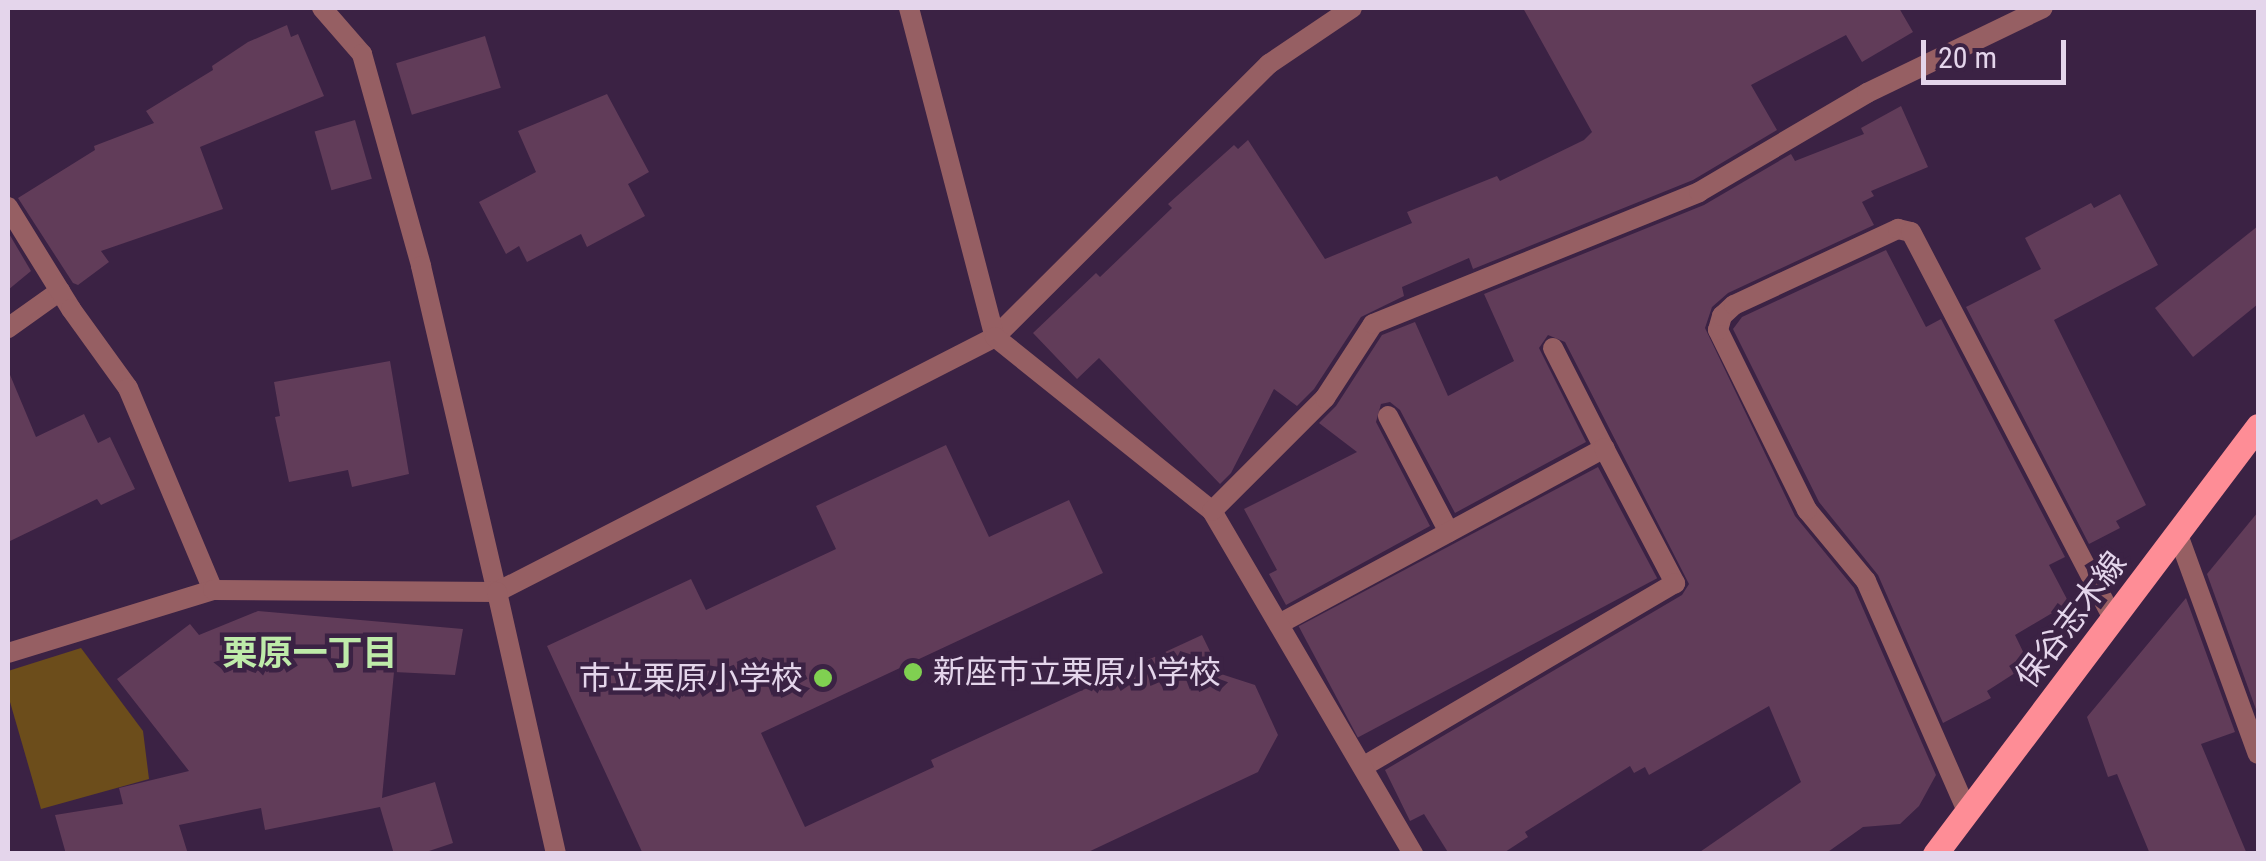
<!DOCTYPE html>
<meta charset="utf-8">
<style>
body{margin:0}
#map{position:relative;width:2266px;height:861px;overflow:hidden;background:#3b2244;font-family:"Roboto Condensed","Noto Sans JP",sans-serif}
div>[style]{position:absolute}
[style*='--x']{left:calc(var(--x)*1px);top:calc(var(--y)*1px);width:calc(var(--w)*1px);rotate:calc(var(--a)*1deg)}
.green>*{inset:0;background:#6c4d1b}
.building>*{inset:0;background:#613c59;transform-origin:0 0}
.lane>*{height:20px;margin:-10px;padding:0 10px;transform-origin:10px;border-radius:10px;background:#965f63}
.street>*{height:20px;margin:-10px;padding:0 10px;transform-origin:10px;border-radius:10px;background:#965f63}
.primary>*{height:25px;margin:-12.5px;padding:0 12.5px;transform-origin:12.5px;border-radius:12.5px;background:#fe8d96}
.dots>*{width:28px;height:28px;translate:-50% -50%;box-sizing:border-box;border:5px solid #3b2244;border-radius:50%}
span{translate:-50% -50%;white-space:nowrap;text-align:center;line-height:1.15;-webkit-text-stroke:9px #3b2244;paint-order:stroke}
.street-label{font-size:32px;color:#e4d5eb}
.poi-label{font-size:32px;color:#e4d5eb}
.left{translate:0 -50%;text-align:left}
.right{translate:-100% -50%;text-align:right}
.neighbourhood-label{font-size:35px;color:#beeba9;font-weight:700}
.frame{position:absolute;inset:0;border:10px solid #e4d5eb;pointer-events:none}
.scale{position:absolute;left:1921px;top:40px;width:145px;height:45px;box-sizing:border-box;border:5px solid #e4d5eb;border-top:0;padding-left:12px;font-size:30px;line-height:35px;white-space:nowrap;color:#e4d5eb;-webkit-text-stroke:8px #3b2244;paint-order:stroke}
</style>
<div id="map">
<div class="green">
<i style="clip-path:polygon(81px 648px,143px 731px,149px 779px,41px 809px,8px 695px,8px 671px)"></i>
</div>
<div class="building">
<i style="clip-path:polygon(1523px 8px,1899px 8px,1913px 32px,1862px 62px,1846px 35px,1751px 85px,1777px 130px,1693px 180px,1473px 269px,1469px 258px,1402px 287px,1404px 296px,1361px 317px,1314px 389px,1297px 406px,1274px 389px,1231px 473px,1220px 484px,1099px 358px,1077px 379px,1033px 333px,1096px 273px,1100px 277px,1172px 208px,1168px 204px,1234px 145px,1238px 149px,1248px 140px,1325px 259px,1412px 223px,1407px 212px,1497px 176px,1500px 181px,1584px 140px,1592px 132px)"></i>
<i style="clip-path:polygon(287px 25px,291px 37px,298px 34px,324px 96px,200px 147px,223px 209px,101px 251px,109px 262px,78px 285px,73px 283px,18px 198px,95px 150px,94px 146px,154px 123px,146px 111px,213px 70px,212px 66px,248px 42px)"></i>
<i style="left:485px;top:36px;width:54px;height:93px;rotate:73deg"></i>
<i style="clip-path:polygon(607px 94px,649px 172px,628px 184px,645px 216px,587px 247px,581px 234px,527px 262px,519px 246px,506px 254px,479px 202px,536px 172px,518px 131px)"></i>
<i style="clip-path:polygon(1901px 106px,1928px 167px,1871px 191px,1874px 196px,1862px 202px,1874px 225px,1728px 293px,1712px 307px,1705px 328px,1795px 516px,1854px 588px,1936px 775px,1919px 806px,1900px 824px,1863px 827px,1825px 854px,1697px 854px,1801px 782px,1769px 706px,1649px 775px,1645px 767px,1634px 773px,1630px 766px,1525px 832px,1528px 837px,1502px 854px,1449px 854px,1424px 814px,1410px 821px,1385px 770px,1682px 595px,1689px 584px,1565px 342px,1548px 335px,1539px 348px,1586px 442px,1455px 513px,1400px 410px,1390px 402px,1381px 404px,1376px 422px,1430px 526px,1286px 605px,1269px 574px,1277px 570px,1244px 509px,1357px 452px,1319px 423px,1336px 406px,1382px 335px,1415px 322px,1448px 396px,1514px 361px,1484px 294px,1704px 205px,1791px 154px,1795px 161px,1864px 134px,1861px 128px)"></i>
<i style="left:355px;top:120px;width:61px;height:42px;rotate:74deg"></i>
<i style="clip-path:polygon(2120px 194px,2158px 265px,2054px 320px,2146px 505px,2116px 521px,2120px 528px,2089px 544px,1966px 307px,2041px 269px,2025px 238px,2091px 203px,2094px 208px)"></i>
<i style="clip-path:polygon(2258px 226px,2258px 304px,2193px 357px,2155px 308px)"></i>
<i style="clip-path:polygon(8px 232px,31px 271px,8px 290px)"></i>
<i style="clip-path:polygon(1886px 250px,1926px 327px,1941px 319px,2065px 557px,2049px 565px,2069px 603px,2015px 635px,2029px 664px,1987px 691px,1991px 698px,1943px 723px,1878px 575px,1819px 502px,1733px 329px,1742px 317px)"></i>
<i style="clip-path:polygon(390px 361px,409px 474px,352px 487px,348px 470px,289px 482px,275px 417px,280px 416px,274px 382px)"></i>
<i style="clip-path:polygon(8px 370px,36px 437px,84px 414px,98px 443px,110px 437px,135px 489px,101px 505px,97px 499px,8px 542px)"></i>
<i style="clip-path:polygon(946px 445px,989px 537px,1069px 500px,1103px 573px,761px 733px,805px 827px,934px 767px,931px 760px,1202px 635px,1221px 674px,1255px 685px,1278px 735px,1258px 772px,1084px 854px,643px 854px,547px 646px,691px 579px,706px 610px,836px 549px,816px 506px)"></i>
<i style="left:1598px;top:467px;width:126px;height:339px;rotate:62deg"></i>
<i style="clip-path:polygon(2258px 512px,2258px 715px,2207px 574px)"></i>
<i style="clip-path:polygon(2186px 598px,2235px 732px,2201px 744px,2247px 854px,2150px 854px,2117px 774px,2108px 777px,2087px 717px)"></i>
<i style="clip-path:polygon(258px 611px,463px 629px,455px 675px,394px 672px,382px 798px,435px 782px,453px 843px,420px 854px,394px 854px,380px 807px,265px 830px,261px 808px,179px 825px,188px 854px,66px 854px,55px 815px,123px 804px,119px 788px,189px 771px,117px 679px,190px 624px,199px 635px)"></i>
</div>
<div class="lane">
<i style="--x:8;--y:328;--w:64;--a:-35.4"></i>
<i style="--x:1553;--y:348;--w:112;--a:63"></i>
<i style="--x:1388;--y:416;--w:131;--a:62.3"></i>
<i style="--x:1279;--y:624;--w:370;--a:-28.4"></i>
<i style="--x:1604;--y:448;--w:153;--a:62.3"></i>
<i style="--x:1675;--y:583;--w:362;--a:149.5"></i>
<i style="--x:1967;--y:811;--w:251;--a:-113.7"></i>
<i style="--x:1866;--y:581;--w:92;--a:-129.7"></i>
<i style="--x:1807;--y:510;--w:201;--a:-116.3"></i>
<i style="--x:1718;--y:330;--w:15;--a:-74"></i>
<i style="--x:1722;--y:316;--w:16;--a:-43"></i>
<i style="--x:1734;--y:305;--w:181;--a:-24.9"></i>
<i style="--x:1898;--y:229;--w:13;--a:13"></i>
<i style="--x:1911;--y:232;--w:437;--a:62.4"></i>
</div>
<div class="street">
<i style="--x:322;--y:8;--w:61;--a:49"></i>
<i style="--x:362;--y:54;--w:220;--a:74.4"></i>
<i style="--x:421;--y:266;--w:335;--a:76.9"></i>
<i style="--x:497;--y:592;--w:559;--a:-27.11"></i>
<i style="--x:995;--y:337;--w:387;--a:-44.9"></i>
<i style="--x:1269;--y:64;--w:100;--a:-34"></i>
<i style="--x:909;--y:8;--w:340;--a:75.4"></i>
<i style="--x:995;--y:337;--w:278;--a:38.7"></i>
<i style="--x:1212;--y:511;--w:398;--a:59.6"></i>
<i style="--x:8;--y:207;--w:120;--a:58.3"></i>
<i style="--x:71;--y:309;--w:97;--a:54.2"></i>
<i style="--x:128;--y:388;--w:219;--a:67.2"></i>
<i style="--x:1212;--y:511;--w:160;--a:-45"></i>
<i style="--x:1325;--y:398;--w:88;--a:-57"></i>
<i style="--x:1373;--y:324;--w:352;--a:-22"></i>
<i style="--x:1699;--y:192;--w:195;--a:-30.5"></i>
<i style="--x:1867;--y:93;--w:195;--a:-25.8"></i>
<i style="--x:2177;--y:532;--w:236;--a:70"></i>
<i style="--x:8;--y:653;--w:214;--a:-17.1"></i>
<i style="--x:213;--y:590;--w:284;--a:0.4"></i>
<i style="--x:497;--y:592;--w:269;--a:77.3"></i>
</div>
<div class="primary">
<i style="--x:1935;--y:854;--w:536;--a:-52.96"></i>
</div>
<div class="dots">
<i style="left:913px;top:672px;background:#80d051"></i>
<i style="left:823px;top:678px;background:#80d051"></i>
</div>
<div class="street-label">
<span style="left:2071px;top:620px;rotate:-53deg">保谷志木線</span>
</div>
<div class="poi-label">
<span class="left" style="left:933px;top:672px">新座市立栗原小学校</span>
<span class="right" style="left:803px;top:678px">市立栗原小学校</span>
</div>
<div class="neighbourhood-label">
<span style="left:310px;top:654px">栗原一丁目</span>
</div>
<div class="frame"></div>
<div class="scale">20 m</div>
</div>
